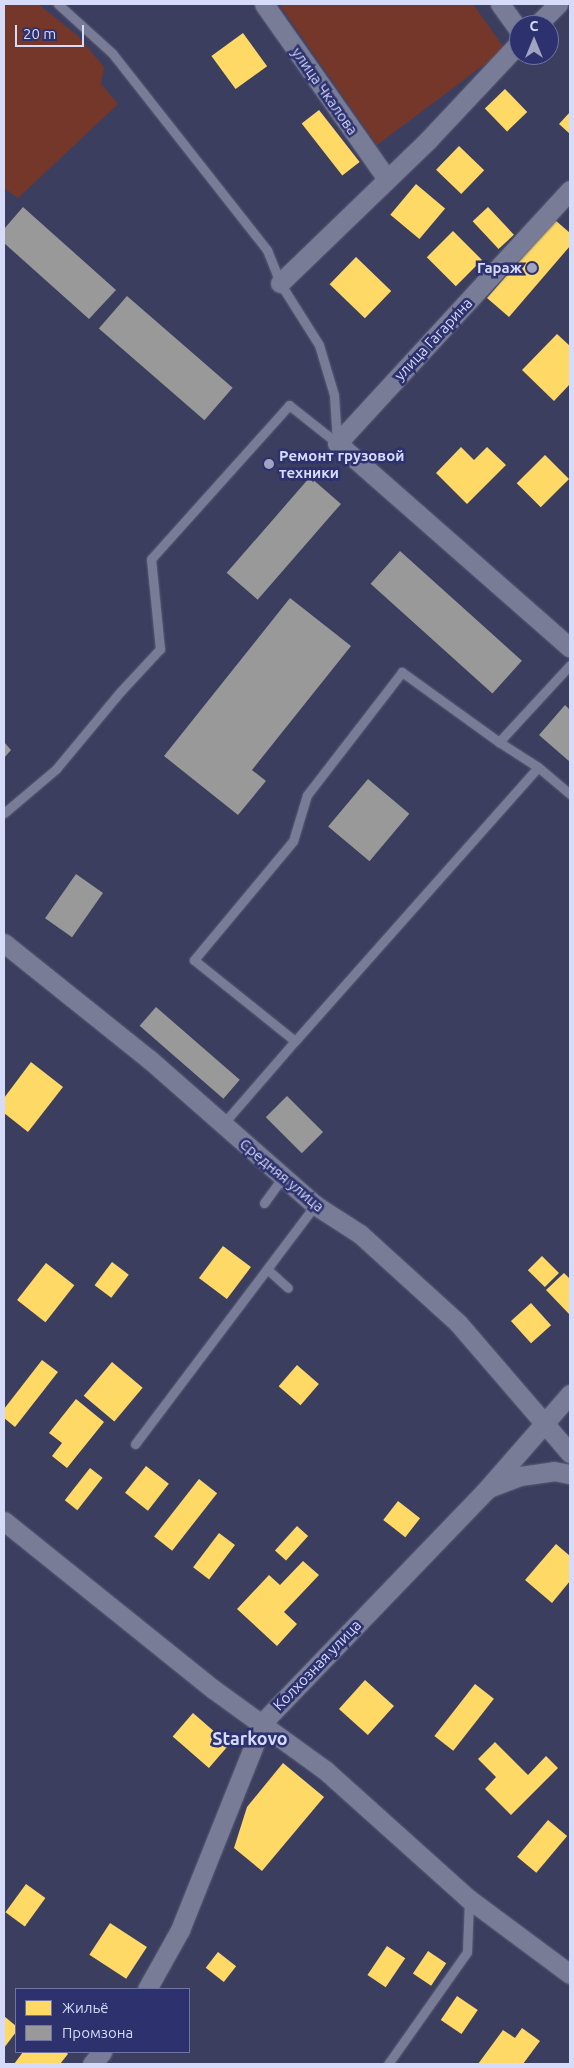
<!DOCTYPE html>
<meta charset="utf-8">
<style>
body{margin:0}
#map{position:relative;width:574px;height:2068px;overflow:hidden;background:#3c3e5f;font-family:Ubuntu,sans-serif}
div>[style]{position:absolute}
[style*='--x']{left:calc(var(--x)*1px);top:calc(var(--y)*1px);width:calc(var(--w)*1px);rotate:calc(var(--a)*1deg)}
.green>*{inset:0;background:#75372a}
.homes>*{inset:0;background:#ffd966;transform-origin:0 0}
.industry>*{inset:0;background:#999;transform-origin:0 0}
.roads{filter:drop-shadow(0 0 1px #595b76) drop-shadow(0 0 1px #595b76)}
.service>*{height:9px;margin:-4.5px;padding:0 4.5px;transform-origin:4.5px;border-radius:4.5px;background:#787c96}
.minor>*{height:19px;margin:-9.5px;padding:0 9.5px;transform-origin:9.5px;border-radius:9.5px;background:#787c96}
.dots>*{width:14px;height:14px;translate:-50% -50%;box-sizing:border-box;border:2px solid #2d316e;border-radius:50%}
span{translate:-50% -50%;white-space:nowrap;text-align:center;line-height:1.15;-webkit-text-stroke:5px #2d316e;paint-order:stroke}
.street-label{font-size:15px;color:#d5dbf9}
.poi-label{font-size:15px;color:#d5dbf9;font-weight:700}
.right{translate:-100% -50%;text-align:right}
.left{translate:0 -50%;text-align:left}
.quarter-label{font-size:18px;color:#d5dbf9;font-weight:700}
.frame{position:absolute;inset:0;border:5px solid #d5dbf9;pointer-events:none}
.legend{position:absolute;left:15px;top:1988px;width:175px;height:65px;box-sizing:border-box;background:#2d316e;border:1px solid #7075a6;margin:0;padding:6px 9px;list-style:none;font-size:15px;color:#d5dbf9}
.legend li{display:flex;align-items:center;gap:10px;height:25px}
.legend b{width:25px;border:1px solid #7075a6}
.north{position:absolute;left:509px;top:15px;width:50px;height:50px;box-sizing:border-box;background:#2d316e;border:1px solid #7075a6;border-radius:50%;rotate:0deg;font-size:14px;font-weight:700;line-height:20px;text-align:center;color:#d5dbf9}
.north::after{content:'';display:block;margin:auto;width:18px;height:22px;background:#9fa4c3;clip-path:polygon(50% 0,100% 100%,50% 72%,0 100%)}
.scale{position:absolute;left:15px;top:25px;width:69px;height:22px;box-sizing:border-box;border:2px solid #d5dbf9;border-top:0;padding-left:6px;font-size:15px;line-height:18px;white-space:nowrap;color:#d5dbf9;-webkit-text-stroke:4px #2d316e;paint-order:stroke}
</style>
<div id="map">
<div class="green">
<i style="clip-path:polygon(4px 4px,38px 4px,77px 35px,104px 67px,101px 84px,118px 104px,18px 198px,4px 188px)"></i>
<i style="clip-path:polygon(279px 4px,473px 4px,505px 49px,377px 145px)"></i>
</div>
<div class="homes">
<i style="left:243px;top:33px;width:41px;height:39px;rotate:54deg"></i>
<i style="left:505px;top:89px;width:32px;height:28px;rotate:46deg"></i>
<i style="left:319px;top:110px;width:66px;height:22px;rotate:52deg"></i>
<i style="clip-path:polygon(570px 112px,570px 134px,559px 124px)"></i>
<i style="left:459px;top:146px;width:35px;height:33px;rotate:44deg"></i>
<i style="left:416px;top:184px;width:38px;height:40px;rotate:40deg"></i>
<i style="left:488px;top:207px;width:38px;height:21px;rotate:47deg"></i>
<i style="clip-path:polygon(555px 220px,570px 233px,570px 246px,509px 317px,487px 298px)"></i>
<i style="left:453px;top:231px;width:41px;height:37px;rotate:45deg"></i>
<i style="left:356px;top:257px;width:49px;height:38px;rotate:44deg"></i>
<i style="clip-path:polygon(557px 334px,570px 346px,570px 384px,554px 401px,522px 370px)"></i>
<i style="clip-path:polygon(461px 447px,474px 460px,487px 447px,506px 465px,467px 504px,436px 473px)"></i>
<i style="left:545px;top:455px;width:34px;height:40px;rotate:45deg"></i>
<i style="clip-path:polygon(31px 1062px,63px 1087px,28px 1132px,4px 1113px,4px 1098px)"></i>
<i style="left:223px;top:1246px;width:35px;height:40px;rotate:37deg"></i>
<i style="left:542px;top:1256px;width:24px;height:20px;rotate:45deg"></i>
<i style="left:112px;top:1262px;width:21px;height:29px;rotate:37deg"></i>
<i style="left:46px;top:1263px;width:36px;height:47px;rotate:38deg"></i>
<i style="clip-path:polygon(564px 1273px,570px 1279px,570px 1315px,546px 1290px)"></i>
<i style="left:531px;top:1303px;width:30px;height:27px;rotate:48deg"></i>
<i style="clip-path:polygon(42px 1360px,58px 1372px,15px 1427px,4px 1418px,4px 1409px)"></i>
<i style="left:112px;top:1362px;width:40px;height:44px;rotate:40deg"></i>
<i style="left:297px;top:1365px;width:29px;height:28px;rotate:41deg"></i>
<i style="clip-path:polygon(76px 1399px,104px 1422px,67px 1468px,52px 1456px,62px 1443px,49px 1433px)"></i>
<i style="left:146px;top:1466px;width:29px;height:34px;rotate:38deg"></i>
<i style="left:90px;top:1468px;width:16px;height:41px;rotate:38deg"></i>
<i style="left:199px;top:1479px;width:23px;height:73px;rotate:38deg"></i>
<i style="left:398px;top:1501px;width:28px;height:24px;rotate:38deg"></i>
<i style="left:297px;top:1526px;width:15px;height:33px;rotate:42deg"></i>
<i style="left:219px;top:1533px;width:20px;height:43px;rotate:37deg"></i>
<i style="clip-path:polygon(556px 1544px,570px 1556px,570px 1581px,552px 1603px,525px 1580px)"></i>
<i style="clip-path:polygon(303px 1561px,319px 1575px,284px 1612px,297px 1624px,277px 1646px,237px 1609px,269px 1575px,280px 1585px)"></i>
<i style="left:365px;top:1680px;width:39px;height:39px;rotate:42deg"></i>
<i style="left:475px;top:1684px;width:24px;height:66px;rotate:38deg"></i>
<i style="left:193px;top:1713px;width:48px;height:31px;rotate:41deg"></i>
<i style="clip-path:polygon(495px 1742px,528px 1775px,546px 1756px,558px 1768px,511px 1815px,485px 1789px,496px 1777px,478px 1759px)"></i>
<i style="clip-path:polygon(283px 1763px,324px 1797px,262px 1871px,234px 1848px,247px 1807px)"></i>
<i style="left:548px;top:1820px;width:25px;height:48px;rotate:40deg"></i>
<i style="left:26px;top:1884px;width:24px;height:35px;rotate:36deg"></i>
<i style="left:110px;top:1923px;width:44px;height:38px;rotate:33deg"></i>
<i style="left:387px;top:1946px;width:22px;height:35px;rotate:34deg"></i>
<i style="left:428px;top:1951px;width:22px;height:27px;rotate:34deg"></i>
<i style="left:218px;top:1952px;width:23px;height:20px;rotate:38deg"></i>
<i style="left:457px;top:1996px;width:25px;height:29px;rotate:34deg"></i>
<i style="clip-path:polygon(4px 2016px,16px 2026px,16px 2032px,4px 2048px)"></i>
<i style="clip-path:polygon(522px 2028px,540px 2041px,523px 2064px,478px 2064px,503px 2030px,515px 2038px)"></i>
<i style="clip-path:polygon(23px 2052px,66px 2052px,68px 2054px,60px 2064px,14px 2064px)"></i>
</div>
<div class="industry">
<i style="clip-path:polygon(23px 207px,116px 290px,89px 319px,4px 243px,4px 229px)"></i>
<i style="left:127px;top:296px;width:140px;height:43px;rotate:41deg"></i>
<i style="left:310px;top:477px;width:41px;height:127px;rotate:41deg"></i>
<i style="left:400px;top:551px;width:164px;height:44px;rotate:42deg"></i>
<i style="clip-path:polygon(290px 598px,351px 646px,252px 770px,266px 781px,238px 815px,164px 756px)"></i>
<i style="clip-path:polygon(565px 705px,570px 710px,570px 762px,539px 735px)"></i>
<i style="clip-path:polygon(4px 742px,11px 750px,4px 758px)"></i>
<i style="left:368px;top:779px;width:54px;height:62px;rotate:40deg"></i>
<i style="left:76px;top:874px;width:33px;height:54px;rotate:35deg"></i>
<i style="left:156px;top:1007px;width:111px;height:25px;rotate:41deg"></i>
<i style="left:287px;top:1096px;width:51px;height:30px;rotate:45deg"></i>
</div>
<div class="roads">
<div class="service">
<i style="--x:58;--y:4;--w:73;--a:42.2"></i>
<i style="--x:112;--y:53;--w:251;--a:51.8"></i>
<i style="--x:267;--y:250;--w:35;--a:68"></i>
<i style="--x:280;--y:283;--w:73;--a:57.8"></i>
<i style="--x:319;--y:345;--w:52;--a:73.3"></i>
<i style="--x:334;--y:395;--w:47;--a:86.3"></i>
<i style="--x:570;--y:665;--w:105;--a:132.7"></i>
<i style="--x:499;--y:742;--w:120;--a:-144.2"></i>
<i style="--x:402;--y:672;--w:155;--a:127.7"></i>
<i style="--x:307;--y:795;--w:48;--a:106.9"></i>
<i style="--x:293;--y:841;--w:155;--a:129.8"></i>
<i style="--x:194;--y:960;--w:129;--a:38.7"></i>
<i style="--x:295;--y:1041;--w:366;--a:-48.4"></i>
<i style="--x:538;--y:767;--w:42;--a:40.2"></i>
<i style="--x:499;--y:742;--w:46;--a:32.7"></i>
<i style="--x:4;--y:813;--w:68;--a:-40.2"></i>
<i style="--x:56;--y:769;--w:100;--a:-50.3"></i>
<i style="--x:120;--y:692;--w:59;--a:-47.1"></i>
<i style="--x:160;--y:649;--w:90;--a:-95.7"></i>
<i style="--x:151;--y:559;--w:207;--a:-48.1"></i>
<i style="--x:289;--y:405;--w:61;--a:38.4"></i>
<i style="--x:223;--y:1124;--w:110;--a:-49.1"></i>
<i style="--x:264;--y:1203;--w:32;--a:-54"></i>
<i style="--x:267;--y:1269;--w:28;--a:42"></i>
<i style="--x:135;--y:1444;--w:299;--a:-53"></i>
<i style="--x:388;--y:2064;--w:137;--a:-54.8"></i>
<i style="--x:467;--y:1952;--w:53;--a:-87.8"></i>
</div>
<div class="minor">
<i style="--x:264;--y:4;--w:214;--a:54.9"></i>
<i style="--x:500;--y:4;--w:32;--a:54"></i>
<i style="--x:537;--y:25;--w:30;--a:-45"></i>
<i style="--x:570;--y:190;--w:344;--a:132.6"></i>
<i style="--x:337;--y:443;--w:310;--a:41.3"></i>
<i style="--x:280;--y:283;--w:206;--a:-44"></i>
<i style="--x:428;--y:140;--w:133;--a:-46.8"></i>
<i style="--x:4;--y:943;--w:187;--a:38.7"></i>
<i style="--x:150;--y:1060;--w:220;--a:41.3"></i>
<i style="--x:315;--y:1205;--w:54;--a:32.8"></i>
<i style="--x:360;--y:1234;--w:132;--a:42.2"></i>
<i style="--x:458;--y:1323;--w:172;--a:49.3"></i>
<i style="--x:489;--y:1488;--w:33;--a:-21"></i>
<i style="--x:520;--y:1476;--w:34;--a:-8"></i>
<i style="--x:554;--y:1471;--w:16;--a:11"></i>
<i style="--x:4;--y:1521;--w:268;--a:38.8"></i>
<i style="--x:213;--y:1689;--w:138;--a:35.9"></i>
<i style="--x:325;--y:1770;--w:193;--a:41.9"></i>
<i style="--x:469;--y:1899;--w:126;--a:36.6"></i>
<i style="--x:147;--y:1989;--w:68;--a:-60.8"></i>
<i style="--x:180;--y:1930;--w:224;--a:-68.2"></i>
<i style="--x:263;--y:1722;--w:322;--a:-46.1"></i>
<i style="--x:486;--y:1490;--w:128;--a:-48.8"></i>
<i style="--x:92;--y:2064;--w:16;--a:-50"></i>
</div>
</div>
<div class="dots">
<i style="left:532px;top:268px;background:#9fa4c3"></i>
<i style="left:269px;top:464px;background:#9fa4c3"></i>
</div>
<div class="street-label">
<span style="left:325px;top:91px;rotate:55deg">улица Чкалова</span>
<span style="left:433px;top:339px;rotate:-47deg">улица Гагарина</span>
<span style="left:282px;top:1175px;rotate:40deg">Средняя улица</span>
<span style="left:317px;top:1665px;rotate:-46deg">Колхозная улица</span>
</div>
<div class="poi-label">
<span class="right" style="left:522px;top:268px">Гараж</span>
<span class="left" style="left:279px;top:464px">Ремонт грузовой<br>техники</span>
</div>
<div class="quarter-label">
<span style="left:250px;top:1738px">Starkovo</span>
</div>
<div class="frame"></div>
<ul class="legend">
<li><b style="height:14px;background:#ffd966"></b>Жильё</li>
<li><b style="height:14px;background:#999"></b>Промзона</li>
</ul>
<div class="north">С</div>
<div class="scale">20 m</div>
</div>
